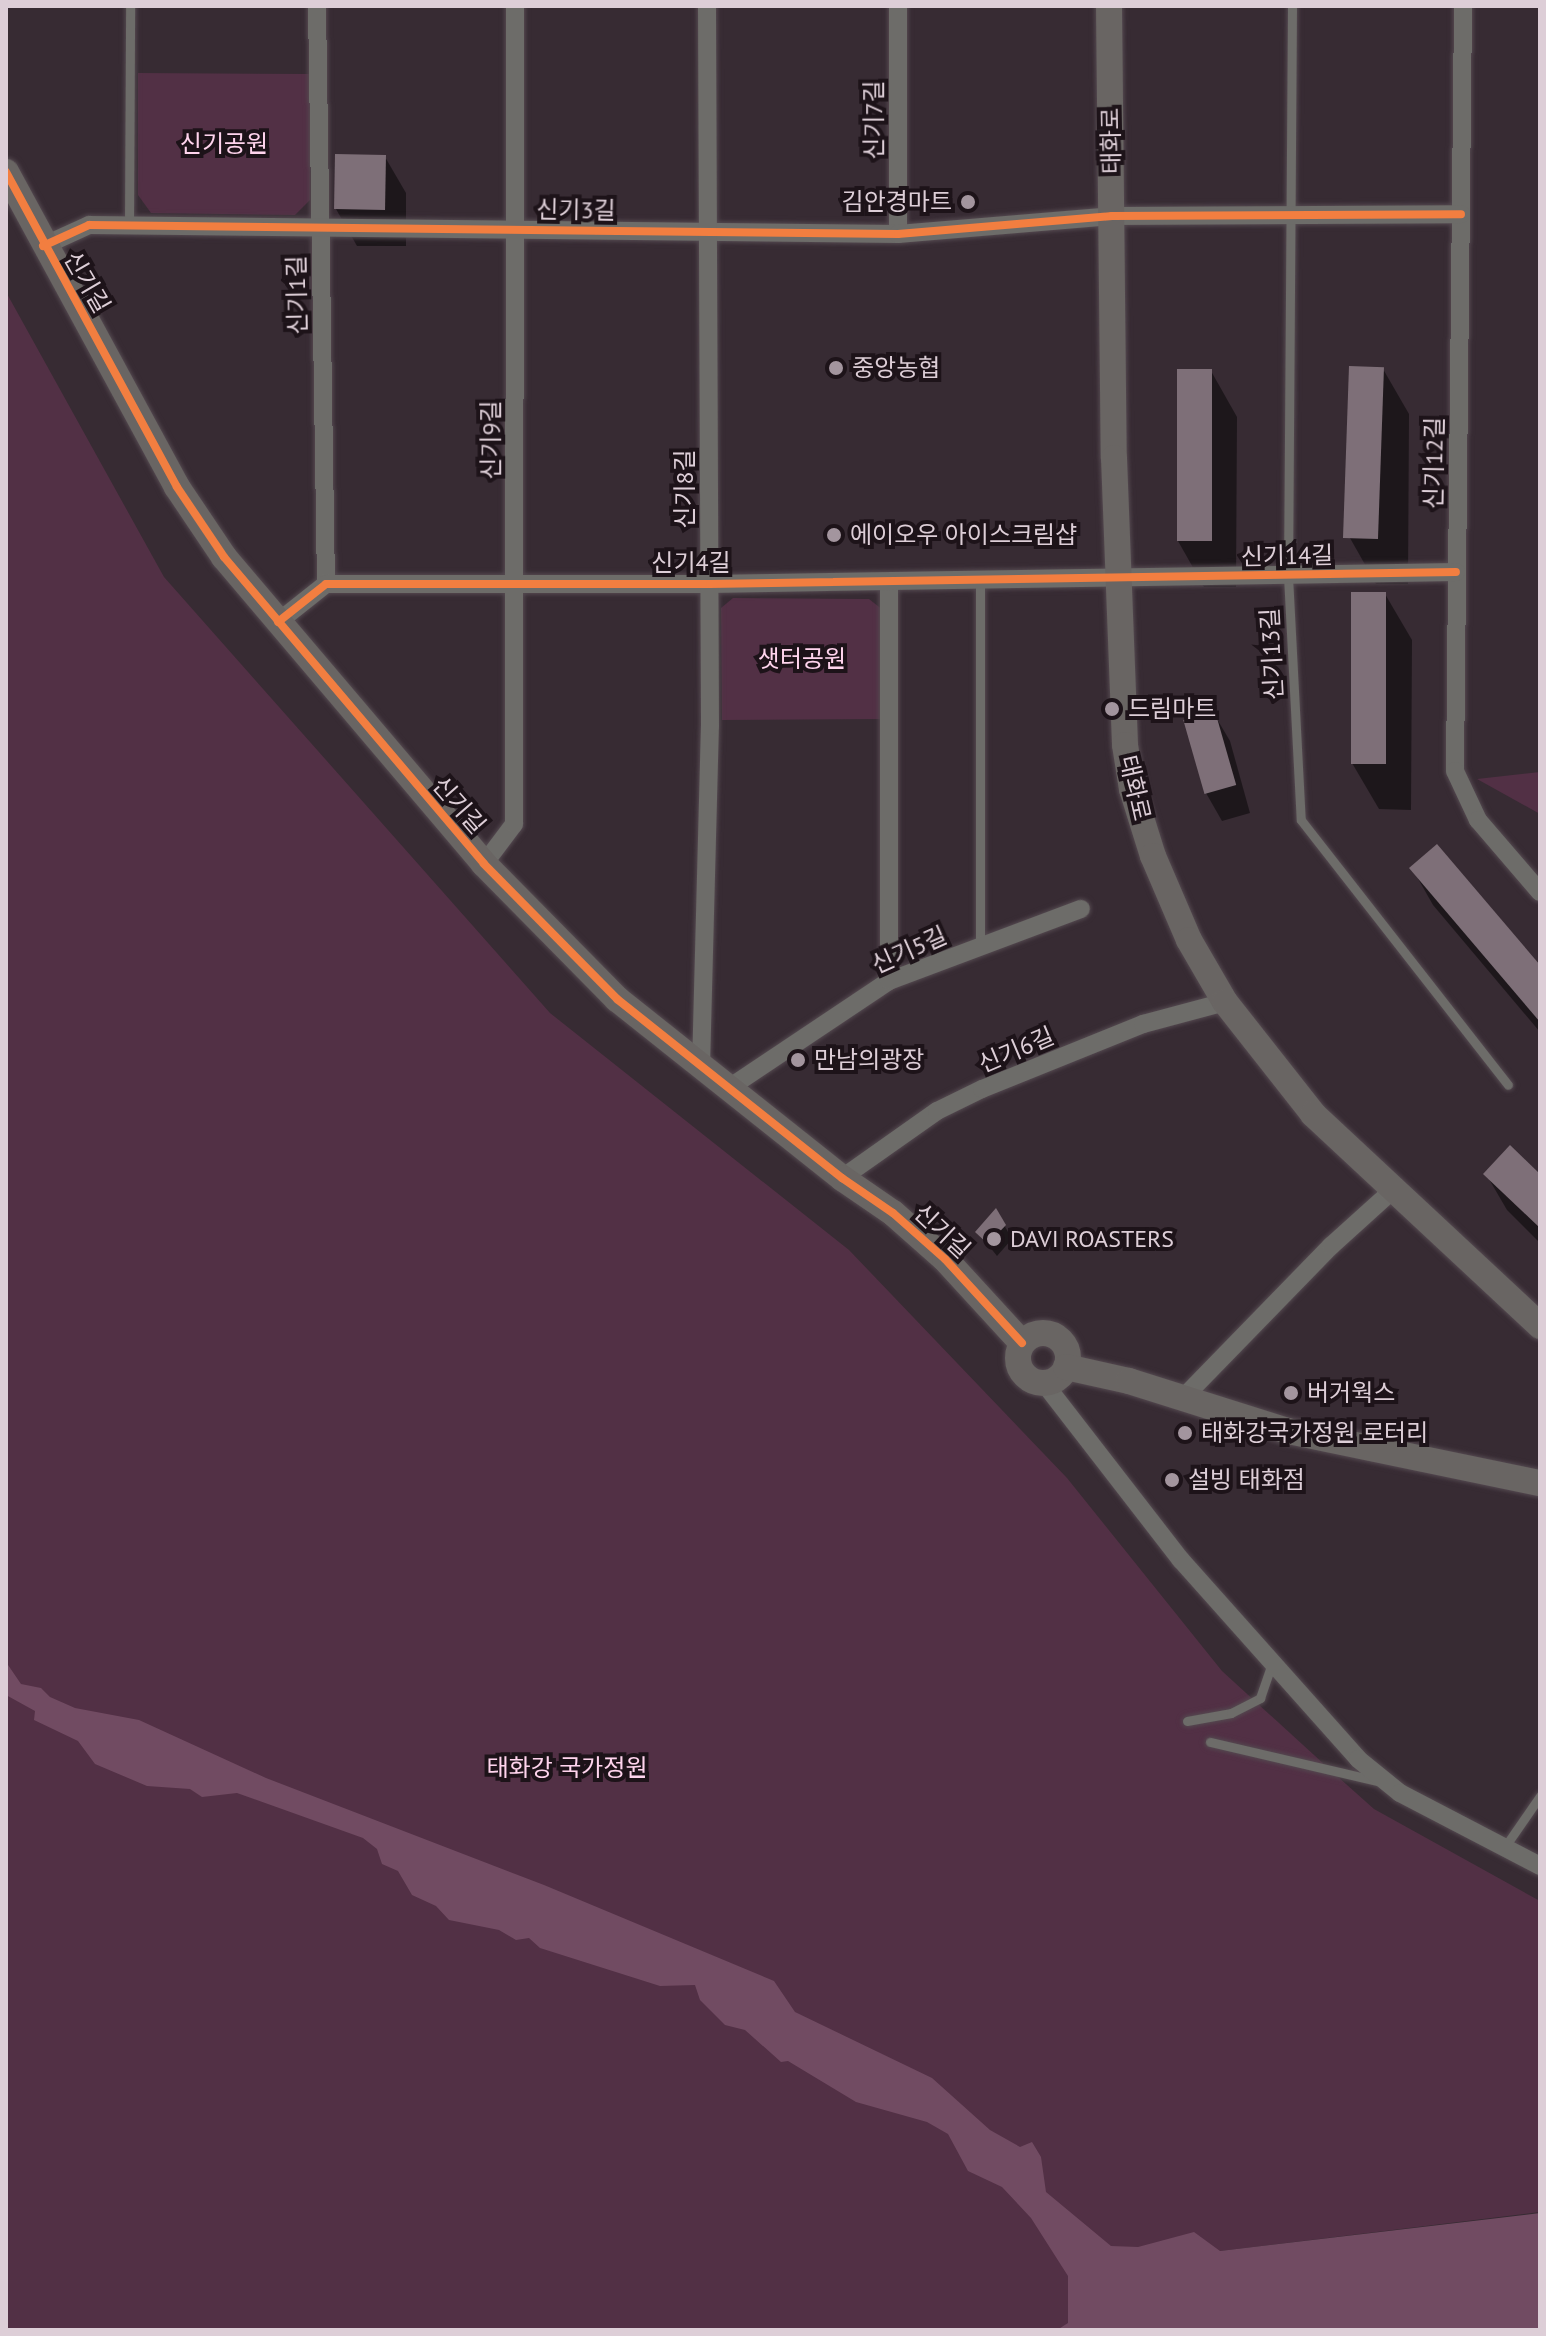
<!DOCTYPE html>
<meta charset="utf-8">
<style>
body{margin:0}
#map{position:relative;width:1546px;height:2336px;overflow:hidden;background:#372b33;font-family:"PT Sans","Noto Sans KR",sans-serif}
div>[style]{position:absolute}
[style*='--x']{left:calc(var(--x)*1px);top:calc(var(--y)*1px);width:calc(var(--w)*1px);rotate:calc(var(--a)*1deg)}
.green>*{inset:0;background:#523045}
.water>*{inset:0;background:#714b62}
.shadow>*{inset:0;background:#0007}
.building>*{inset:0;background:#7e6f78;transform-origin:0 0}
.roads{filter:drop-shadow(0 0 2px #544950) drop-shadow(0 0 2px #544950)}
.lane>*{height:9px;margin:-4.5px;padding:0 4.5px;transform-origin:4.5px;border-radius:4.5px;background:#6d6c69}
.street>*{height:18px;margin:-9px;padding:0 9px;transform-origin:9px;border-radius:9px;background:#6d6c69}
.secondary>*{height:26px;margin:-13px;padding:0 13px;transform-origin:13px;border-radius:13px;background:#696563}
.secondary>.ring{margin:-13px;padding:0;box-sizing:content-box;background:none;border:26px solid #696563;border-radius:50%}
.cycleway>*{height:8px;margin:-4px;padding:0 4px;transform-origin:4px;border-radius:4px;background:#f27e40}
.dots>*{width:22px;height:22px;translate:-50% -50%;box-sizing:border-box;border:4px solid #1d1319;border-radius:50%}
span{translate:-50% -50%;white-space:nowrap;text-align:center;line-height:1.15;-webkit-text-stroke:8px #1d1319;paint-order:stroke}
.street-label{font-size:24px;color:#ddced7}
.park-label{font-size:24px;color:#ffd4ed}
.poi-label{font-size:24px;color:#ddced7}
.right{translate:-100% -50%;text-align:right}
.left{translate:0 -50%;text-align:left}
.frame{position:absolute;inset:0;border:8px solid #ddced7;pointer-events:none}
</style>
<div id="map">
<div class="green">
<i style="clip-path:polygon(138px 73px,310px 74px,310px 200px,295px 215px,151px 213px,138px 195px)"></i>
<i style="clip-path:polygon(6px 292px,164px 577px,550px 1013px,849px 1250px,1067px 1478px,1222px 1671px,1337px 1776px,1374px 1809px,1540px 1901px,1540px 2212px,1220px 2251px,1057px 2330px,6px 2330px)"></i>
<i style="clip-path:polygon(733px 598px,869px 599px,883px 610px,883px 719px,722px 720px,721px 608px)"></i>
<i style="clip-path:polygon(1540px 772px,1540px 814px,1477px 779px)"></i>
</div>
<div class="water">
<i style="clip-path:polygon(6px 1662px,21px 1684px,41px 1688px,50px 1697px,75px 1708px,139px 1720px,266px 1778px,544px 1885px,774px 1981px,795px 2012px,932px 2078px,990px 2130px,1020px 2147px,1032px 2142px,1041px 2157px,1046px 2192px,1111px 2246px,1138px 2247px,1194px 2232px,1220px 2251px,1540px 2213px,1540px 2330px,1057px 2330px,1068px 2323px,1068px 2276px,1031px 2218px,1002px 2187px,968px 2171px,948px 2134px,927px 2122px,856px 2102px,788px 2061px,781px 2062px,745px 2030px,725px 2025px,700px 2000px,695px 1985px,660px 1986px,540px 1948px,529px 1938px,516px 1940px,499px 1930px,449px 1920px,436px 1906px,412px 1895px,398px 1871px,382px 1864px,377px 1849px,363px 1838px,237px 1793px,202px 1797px,190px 1789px,147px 1786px,95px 1764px,78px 1741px,34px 1720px,35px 1711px,6px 1695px)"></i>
</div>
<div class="shadow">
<i style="clip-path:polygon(385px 157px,406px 193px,406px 246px,357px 246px,336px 209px)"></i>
<i style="clip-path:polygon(1383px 369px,1409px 414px,1408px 584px,1376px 584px,1350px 538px)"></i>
<i style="clip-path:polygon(1211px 371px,1237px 417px,1236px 587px,1204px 587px,1178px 541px)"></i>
<i style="clip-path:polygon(1385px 594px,1412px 640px,1411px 810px,1379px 809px,1352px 763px)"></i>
<i style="clip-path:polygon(1214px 714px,1230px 741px,1250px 813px,1222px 821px,1206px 793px)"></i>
<i style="clip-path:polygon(1412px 868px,1540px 968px,1540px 1032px,1433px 905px)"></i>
<i style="clip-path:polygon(1486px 1174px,1540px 1177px,1540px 1243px,1507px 1210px)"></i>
<i style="clip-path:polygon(996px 1211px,1012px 1239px,997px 1256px,978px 1232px)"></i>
</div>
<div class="building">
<i style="left:335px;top:154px;width:51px;height:55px;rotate:1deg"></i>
<i style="left:1349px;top:366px;width:35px;height:172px;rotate:2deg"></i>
<i style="left:1177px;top:369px;width:35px;height:172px"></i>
<i style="left:1351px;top:592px;width:35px;height:172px"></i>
<i style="left:1215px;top:711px;width:77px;height:33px;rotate:74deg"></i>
<i style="clip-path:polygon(1437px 844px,1540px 965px,1540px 1022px,1409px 868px)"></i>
<i style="clip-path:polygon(1510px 1145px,1540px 1174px,1540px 1228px,1483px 1174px)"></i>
<i style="clip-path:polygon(996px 1208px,1006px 1225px,988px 1244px,975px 1232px)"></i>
</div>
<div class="roads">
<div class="lane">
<i style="--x:1292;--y:6;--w:570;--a:90.4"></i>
<i style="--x:1288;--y:576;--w:244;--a:87"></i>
<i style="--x:1301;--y:820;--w:336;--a:52"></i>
<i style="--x:129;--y:225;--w:219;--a:-89.7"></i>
<i style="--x:980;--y:946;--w:366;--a:-90"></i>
<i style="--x:1187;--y:1721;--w:45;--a:-10.3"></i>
<i style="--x:1231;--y:1713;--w:33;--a:-27"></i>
<i style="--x:1260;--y:1698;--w:36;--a:-71"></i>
<i style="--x:1210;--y:1742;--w:172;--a:13.1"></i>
<i style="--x:1504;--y:1848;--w:63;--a:-55.3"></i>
</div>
<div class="street">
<i style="--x:317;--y:6;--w:578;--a:89.11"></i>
<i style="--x:898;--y:6;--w:228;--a:90"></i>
<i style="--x:1463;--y:6;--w:765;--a:90.6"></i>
<i style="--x:1455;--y:771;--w:54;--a:64.9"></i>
<i style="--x:1478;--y:820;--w:95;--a:49.3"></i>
<i style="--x:43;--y:246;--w:51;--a:-24.5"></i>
<i style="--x:89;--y:225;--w:809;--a:0.64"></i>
<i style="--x:898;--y:234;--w:215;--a:-4.8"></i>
<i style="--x:1112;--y:216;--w:349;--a:-0.3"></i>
<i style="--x:889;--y:582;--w:399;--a:90"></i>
<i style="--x:278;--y:622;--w:61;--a:-38.4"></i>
<i style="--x:326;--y:584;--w:384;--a:0"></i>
<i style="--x:710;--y:584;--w:746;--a:-0.92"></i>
<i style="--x:484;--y:864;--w:50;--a:-53.1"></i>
<i style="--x:514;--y:824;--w:818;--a:-89.93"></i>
<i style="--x:701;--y:1067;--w:341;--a:-88.5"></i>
<i style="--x:710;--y:726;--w:720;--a:-90.24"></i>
<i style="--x:729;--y:1088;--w:192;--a:-33.8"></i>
<i style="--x:889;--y:981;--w:205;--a:-20.6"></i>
<i style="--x:842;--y:1178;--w:116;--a:-35.2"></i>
<i style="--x:937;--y:1111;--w:50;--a:-26.1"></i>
<i style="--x:982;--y:1089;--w:174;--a:-22"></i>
<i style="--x:1143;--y:1024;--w:85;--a:-15"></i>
<i style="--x:1044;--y:1383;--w:224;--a:52.3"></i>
<i style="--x:1181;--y:1560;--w:266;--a:48.3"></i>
<i style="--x:1358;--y:1759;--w:54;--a:39"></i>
<i style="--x:1400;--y:1793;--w:158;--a:27.5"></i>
<i style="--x:1181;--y:1400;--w:215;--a:-45.8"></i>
<i style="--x:1331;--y:1246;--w:84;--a:-42.1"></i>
</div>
<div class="secondary">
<i style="--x:1109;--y:6;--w:452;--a:89.4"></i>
<i style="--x:1114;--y:458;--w:287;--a:87.8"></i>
<i style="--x:1125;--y:745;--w:45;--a:81"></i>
<i style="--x:1132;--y:789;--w:70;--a:72.6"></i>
<i style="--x:1153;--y:856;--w:91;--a:66.8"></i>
<i style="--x:1189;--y:940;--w:72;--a:59.9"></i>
<i style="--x:1225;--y:1002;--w:142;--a:51.8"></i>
<i style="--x:1313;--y:1114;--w:311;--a:43"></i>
<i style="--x:6;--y:172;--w:358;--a:61.5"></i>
<i style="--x:177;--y:487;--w:84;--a:56.1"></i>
<i style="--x:224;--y:557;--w:402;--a:49.7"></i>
<i style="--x:484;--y:864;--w:190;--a:45.4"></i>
<i style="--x:617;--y:999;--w:288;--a:38.5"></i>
<i style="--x:842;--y:1178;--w:62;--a:34.5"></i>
<i style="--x:893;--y:1213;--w:69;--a:41.5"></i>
<i style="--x:945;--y:1259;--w:114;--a:47.5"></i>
<i class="ring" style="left:1018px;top:1333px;width:24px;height:24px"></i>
<i style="--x:1066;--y:1367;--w:65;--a:12.5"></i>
<i style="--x:1129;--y:1381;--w:167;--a:17.5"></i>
<i style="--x:1288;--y:1431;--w:257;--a:11.7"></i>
</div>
</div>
<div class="cycleway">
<i style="--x:6;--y:172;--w:358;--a:61.5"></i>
<i style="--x:177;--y:487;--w:84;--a:56.1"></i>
<i style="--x:224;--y:557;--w:402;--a:49.7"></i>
<i style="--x:484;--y:864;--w:190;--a:45.4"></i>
<i style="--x:617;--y:999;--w:288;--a:38.5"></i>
<i style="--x:842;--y:1178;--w:62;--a:34.5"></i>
<i style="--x:893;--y:1213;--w:69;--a:41.5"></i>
<i style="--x:945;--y:1259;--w:114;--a:47.5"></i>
<i style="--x:43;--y:246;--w:51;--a:-24.5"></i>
<i style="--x:89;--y:225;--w:809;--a:0.64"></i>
<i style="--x:898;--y:234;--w:215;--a:-4.8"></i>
<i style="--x:1112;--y:216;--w:349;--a:-0.3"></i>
<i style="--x:278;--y:622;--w:61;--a:-38.4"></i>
<i style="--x:326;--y:584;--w:384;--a:0"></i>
<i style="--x:710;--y:584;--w:746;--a:-0.92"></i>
</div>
<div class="dots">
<i style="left:968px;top:202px;background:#a3959e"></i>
<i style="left:836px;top:368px;background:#a3959e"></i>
<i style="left:834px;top:535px;background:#a3959e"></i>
<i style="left:1112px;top:709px;background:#a3959e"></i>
<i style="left:798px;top:1060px;background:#a3959e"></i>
<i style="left:994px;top:1239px;background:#a3959e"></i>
<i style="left:1291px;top:1393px;background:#a3959e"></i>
<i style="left:1185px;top:1433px;background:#a3959e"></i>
<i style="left:1172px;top:1480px;background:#a3959e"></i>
</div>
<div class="street-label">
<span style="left:874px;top:120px;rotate:-90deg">신기7길</span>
<span style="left:1111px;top:141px;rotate:-91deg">태화로</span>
<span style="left:576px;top:210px;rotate:1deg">신기3길</span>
<span style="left:87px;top:282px;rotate:60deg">신기길</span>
<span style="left:297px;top:295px;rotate:-91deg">신기1길</span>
<span style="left:491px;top:440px;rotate:-90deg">신기9길</span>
<span style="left:1434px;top:463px;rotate:-89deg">신기12길</span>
<span style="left:685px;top:489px;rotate:-90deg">신기8길</span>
<span style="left:1287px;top:556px;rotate:-1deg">신기14길</span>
<span style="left:691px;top:563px">신기4길</span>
<span style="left:1272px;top:654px;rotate:-93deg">신기13길</span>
<span style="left:1135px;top:788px;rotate:77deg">태화로</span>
<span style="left:459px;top:805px;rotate:49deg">신기길</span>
<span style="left:909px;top:950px;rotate:-24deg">신기5길</span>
<span style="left:1016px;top:1050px;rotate:-23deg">신기6길</span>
<span style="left:942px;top:1231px;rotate:43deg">신기길</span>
</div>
<div class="park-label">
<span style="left:224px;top:144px">신기공원</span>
<span style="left:802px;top:659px">샛터공원</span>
<span style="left:567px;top:1768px">태화강 국가정원</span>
</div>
<div class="poi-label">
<span class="right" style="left:952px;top:202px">김안경마트</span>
<span class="left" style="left:852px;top:368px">중앙농협</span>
<span class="left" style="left:850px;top:535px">에이오우 아이스크림샵</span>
<span class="left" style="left:1128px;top:709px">드림마트</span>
<span class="left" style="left:814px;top:1060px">만남의광장</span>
<span class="left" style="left:1010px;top:1239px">DAVI ROASTERS</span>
<span class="left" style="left:1307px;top:1393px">버거웍스</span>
<span class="left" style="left:1201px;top:1433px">태화강국가정원 로터리</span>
<span class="left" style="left:1188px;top:1480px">설빙 태화점</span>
</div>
<div class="frame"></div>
</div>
